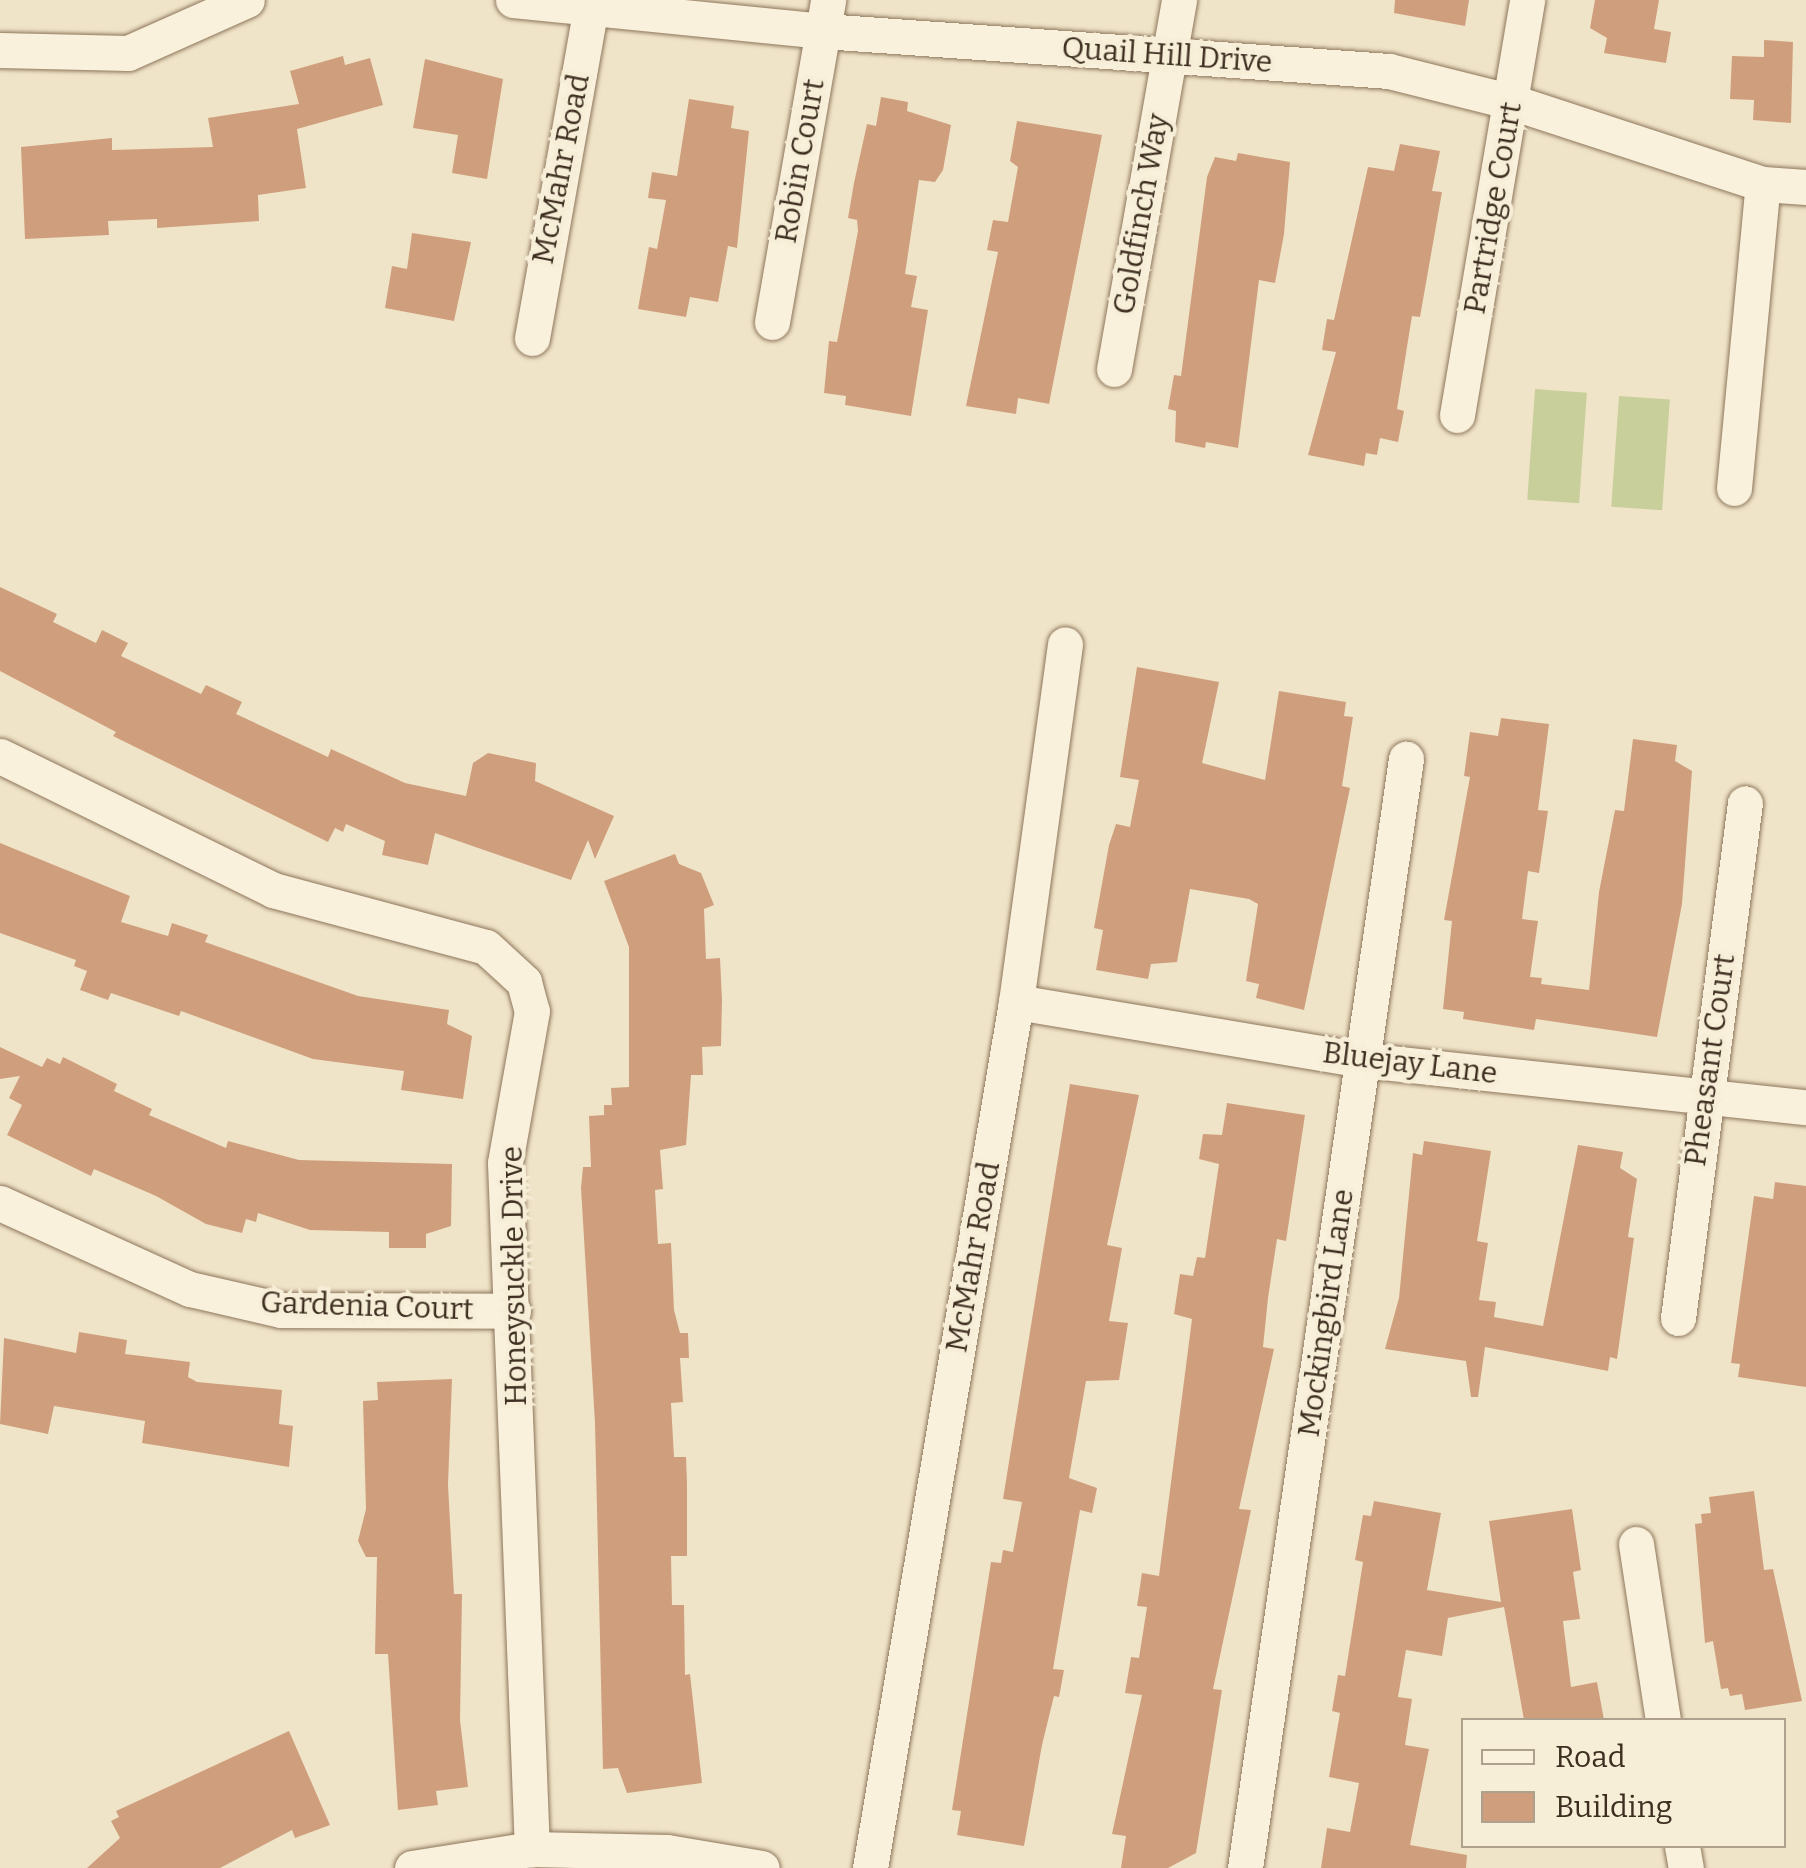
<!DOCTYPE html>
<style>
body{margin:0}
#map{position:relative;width:1806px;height:1868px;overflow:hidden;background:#f0e4c8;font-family:Bitter,serif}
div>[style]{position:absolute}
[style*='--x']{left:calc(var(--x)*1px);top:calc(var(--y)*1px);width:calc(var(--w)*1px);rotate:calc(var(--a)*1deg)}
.green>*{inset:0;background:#c9cf9b;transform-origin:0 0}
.building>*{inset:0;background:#cf9f7d}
.roads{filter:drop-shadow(0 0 2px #8d765c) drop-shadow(0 0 2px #8d765c)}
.minor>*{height:35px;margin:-17.5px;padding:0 17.5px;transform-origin:17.5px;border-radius:17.5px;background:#faf1dc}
span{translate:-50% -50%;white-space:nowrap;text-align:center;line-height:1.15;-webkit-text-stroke:8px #f7eed8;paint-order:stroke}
.street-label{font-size:30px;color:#3d2e20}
.legend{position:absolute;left:1461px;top:1718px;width:325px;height:130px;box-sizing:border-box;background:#f7eed8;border:2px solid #ada18e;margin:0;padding:12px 18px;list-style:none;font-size:30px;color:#3d2e20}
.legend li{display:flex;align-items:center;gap:20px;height:50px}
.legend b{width:50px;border:2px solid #ada18e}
</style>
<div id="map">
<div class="green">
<i style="left:1535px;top:389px;width:52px;height:111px;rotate:4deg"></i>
<i style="left:1619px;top:396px;width:51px;height:111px;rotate:4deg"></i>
</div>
<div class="building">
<i style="clip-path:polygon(1395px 0,1469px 0,1465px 26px,1394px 13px)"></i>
<i style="clip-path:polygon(1595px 0,1659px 0,1654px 29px,1671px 32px,1666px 63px,1604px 53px,1607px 38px,1590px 28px)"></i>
<i style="clip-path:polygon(1764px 40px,1793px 42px,1791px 123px,1753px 120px,1754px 100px,1730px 99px,1732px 56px,1764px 57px)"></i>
<i style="clip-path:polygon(343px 56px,345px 65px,370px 58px,383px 105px,297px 129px,306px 188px,258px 195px,259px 221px,157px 228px,157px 219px,108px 221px,109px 235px,25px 239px,21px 147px,112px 138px,112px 150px,213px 147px,208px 118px,299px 104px,290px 71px)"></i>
<i style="clip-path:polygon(425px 59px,503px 79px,487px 179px,452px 173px,458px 135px,413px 128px)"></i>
<i style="clip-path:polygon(881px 97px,908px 102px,907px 111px,951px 125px,943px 170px,935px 182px,919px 180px,905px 274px,917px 276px,911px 307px,928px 310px,911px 416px,845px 405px,846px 396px,824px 393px,829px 341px,837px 342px,858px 231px,857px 220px,848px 218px,854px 183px,867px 124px,876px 126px)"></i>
<i style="clip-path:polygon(689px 99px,734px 106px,731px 128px,749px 131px,737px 248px,728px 246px,718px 302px,690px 297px,686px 317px,638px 309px,649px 247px,657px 249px,666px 200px,648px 198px,652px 172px,677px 176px)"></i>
<i style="clip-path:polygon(1017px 121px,1102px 135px,1049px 404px,1018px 398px,1016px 414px,966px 406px,998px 252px,987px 250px,993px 220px,1008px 222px,1018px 167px,1010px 161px)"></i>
<i style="clip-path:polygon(1400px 144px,1440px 151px,1432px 191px,1442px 192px,1420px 317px,1412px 316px,1397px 409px,1404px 411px,1398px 442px,1380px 438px,1377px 455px,1366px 453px,1364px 466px,1308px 455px,1336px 352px,1322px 350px,1327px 319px,1334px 320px,1368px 167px,1394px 171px)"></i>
<i style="clip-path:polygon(1238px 153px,1290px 162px,1284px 234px,1275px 283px,1259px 280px,1238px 448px,1206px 442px,1205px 448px,1175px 442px,1176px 411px,1168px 409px,1174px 375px,1181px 376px,1207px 177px,1215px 157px,1236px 161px)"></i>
<i style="clip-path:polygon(412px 233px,471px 242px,454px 321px,385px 308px,392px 266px,407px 269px)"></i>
<i style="clip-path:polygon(0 587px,57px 614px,53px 622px,96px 643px,102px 630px,128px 643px,121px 656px,201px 694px,206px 685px,242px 702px,236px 714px,328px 757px,331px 749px,405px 783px,466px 796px,473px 763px,488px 753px,536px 763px,535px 781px,614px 816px,595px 859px,588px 840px,571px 880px,435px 833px,428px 865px,382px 855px,385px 841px,346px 824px,343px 832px,335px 828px,328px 842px,113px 736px,116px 732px,0 671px)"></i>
<i style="clip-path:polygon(1137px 667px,1219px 682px,1202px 763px,1265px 780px,1279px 691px,1346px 702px,1344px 716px,1353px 717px,1342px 786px,1350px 788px,1304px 1010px,1256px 998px,1259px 984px,1246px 981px,1258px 904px,1249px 899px,1190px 889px,1177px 962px,1151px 964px,1148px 979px,1096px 970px,1103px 930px,1094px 928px,1109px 845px,1116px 824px,1130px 827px,1139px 780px,1120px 777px)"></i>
<i style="clip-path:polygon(1501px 718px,1549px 724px,1538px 810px,1548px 811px,1539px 873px,1528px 871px,1522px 919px,1538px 921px,1530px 977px,1542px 978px,1541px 984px,1589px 990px,1599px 892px,1615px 810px,1624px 811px,1633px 739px,1677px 745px,1675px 761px,1692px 771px,1682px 904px,1657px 1037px,1536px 1019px,1534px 1030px,1463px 1019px,1464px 1012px,1443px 1009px,1452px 921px,1444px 920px,1470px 777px,1464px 776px,1470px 732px,1498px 736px)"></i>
<i style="clip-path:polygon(0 843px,130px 896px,121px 922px,168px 936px,172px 923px,208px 935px,205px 942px,358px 996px,449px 1010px,447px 1024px,472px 1036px,463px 1099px,401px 1090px,404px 1071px,313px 1059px,181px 1011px,179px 1016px,111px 993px,108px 1000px,80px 990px,87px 971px,74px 966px,76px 960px,0 933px)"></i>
<i style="clip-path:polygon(675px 854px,679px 864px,701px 873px,714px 905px,704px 909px,706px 959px,720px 958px,722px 1000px,721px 1046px,702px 1047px,703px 1075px,691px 1075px,686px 1145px,660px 1150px,663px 1189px,655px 1190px,658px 1244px,671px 1243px,674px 1310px,680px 1333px,688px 1333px,689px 1358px,680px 1358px,683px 1402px,671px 1403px,674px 1457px,686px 1457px,687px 1483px,687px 1556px,671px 1556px,672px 1605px,684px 1605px,685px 1675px,690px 1674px,702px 1783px,627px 1793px,618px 1768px,603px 1769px,595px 1423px,581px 1188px,583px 1167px,591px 1167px,589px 1116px,604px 1115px,604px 1105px,612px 1105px,611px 1088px,629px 1087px,629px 947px,604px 881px)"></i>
<i style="clip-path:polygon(0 1047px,42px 1067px,47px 1058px,60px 1064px,63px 1057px,117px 1084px,114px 1091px,152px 1109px,149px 1115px,226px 1148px,228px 1141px,299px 1160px,452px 1164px,451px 1226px,426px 1234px,426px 1248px,389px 1248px,389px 1232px,310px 1230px,258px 1213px,256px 1222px,246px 1219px,242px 1233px,206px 1224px,156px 1196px,94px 1169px,91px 1176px,7px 1135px,22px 1105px,9px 1098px,20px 1076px,0 1079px)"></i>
<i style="clip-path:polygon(1070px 1084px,1139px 1095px,1107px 1245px,1122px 1248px,1109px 1321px,1128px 1323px,1119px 1380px,1086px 1381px,1069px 1478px,1097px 1488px,1092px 1513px,1080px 1510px,1053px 1669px,1064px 1670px,1059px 1697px,1054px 1696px,1042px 1745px,1024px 1846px,957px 1835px,961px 1811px,952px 1810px,991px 1562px,1001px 1563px,1003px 1550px,1013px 1552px,1022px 1502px,1003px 1499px)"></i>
<i style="clip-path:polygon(1227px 1103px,1305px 1115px,1286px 1241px,1277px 1239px,1268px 1298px,1263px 1347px,1274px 1349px,1239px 1509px,1251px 1510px,1213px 1689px,1222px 1690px,1196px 1853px,1168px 1868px,1121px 1868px,1126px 1836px,1112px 1834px,1142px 1695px,1125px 1693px,1131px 1657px,1139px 1658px,1147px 1607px,1137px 1606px,1142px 1573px,1159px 1576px,1192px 1319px,1174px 1314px,1180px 1274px,1193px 1276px,1197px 1257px,1205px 1258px,1219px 1164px,1199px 1159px,1203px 1134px,1222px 1135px)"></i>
<i style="clip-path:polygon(1424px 1141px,1491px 1151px,1477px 1241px,1488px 1243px,1479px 1300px,1496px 1302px,1494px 1317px,1543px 1326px,1578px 1145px,1623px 1152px,1620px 1168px,1637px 1179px,1628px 1237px,1634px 1238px,1617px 1359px,1610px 1357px,1608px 1371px,1485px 1347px,1478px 1397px,1471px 1397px,1466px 1361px,1385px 1349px,1399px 1298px,1413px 1153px,1422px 1155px)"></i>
<i style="clip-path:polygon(1775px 1182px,1806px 1186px,1806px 1387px,1738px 1377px,1740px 1364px,1731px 1363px,1754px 1196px,1773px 1199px)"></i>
<i style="clip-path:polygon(79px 1332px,127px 1340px,125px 1354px,190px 1362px,188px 1377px,197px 1382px,282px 1390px,279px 1424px,293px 1426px,289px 1467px,142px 1443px,145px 1421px,54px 1406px,48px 1434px,0 1424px,4px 1338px,76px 1353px)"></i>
<i style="clip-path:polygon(452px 1379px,448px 1485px,454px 1594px,462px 1594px,460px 1720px,468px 1787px,436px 1791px,438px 1805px,398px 1810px,388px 1654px,375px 1654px,377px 1557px,366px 1557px,358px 1541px,366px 1509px,363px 1401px,378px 1400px,377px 1382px)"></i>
<i style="clip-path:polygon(1754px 1491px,1764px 1570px,1773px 1569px,1802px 1701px,1745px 1710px,1742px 1694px,1730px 1696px,1728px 1688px,1721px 1689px,1713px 1641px,1705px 1643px,1695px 1524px,1702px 1523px,1701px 1514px,1711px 1513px,1709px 1497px)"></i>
<i style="clip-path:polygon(1374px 1501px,1441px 1513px,1427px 1590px,1501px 1602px,1489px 1521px,1572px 1509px,1581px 1570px,1573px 1572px,1580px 1619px,1563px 1621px,1571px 1687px,1597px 1682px,1604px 1720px,1524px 1720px,1504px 1607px,1448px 1618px,1442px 1656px,1406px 1650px,1398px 1697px,1412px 1699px,1405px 1745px,1429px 1749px,1410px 1845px,1467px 1855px,1466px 1868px,1321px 1868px,1327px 1828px,1350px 1832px,1359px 1783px,1329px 1777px,1340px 1713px,1332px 1711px,1338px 1675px,1345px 1676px,1363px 1562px,1355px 1560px,1363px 1515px,1371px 1516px)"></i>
<i style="clip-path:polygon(289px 1731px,330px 1825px,295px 1838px,292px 1830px,220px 1868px,87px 1868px,120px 1838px,111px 1821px,119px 1817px,116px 1811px)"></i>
</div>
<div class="roads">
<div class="minor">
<i style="--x:513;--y:0;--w:312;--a:5.7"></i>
<i style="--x:823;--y:31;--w:567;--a:4.04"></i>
<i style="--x:1389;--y:71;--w:127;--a:14.1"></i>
<i style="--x:1512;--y:102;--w:264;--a:18.1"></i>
<i style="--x:1763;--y:184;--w:43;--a:4"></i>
<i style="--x:0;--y:50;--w:128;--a:1.3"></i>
<i style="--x:128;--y:53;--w:130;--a:-24"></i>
<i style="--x:772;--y:322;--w:327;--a:-80.1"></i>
<i style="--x:532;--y:338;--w:343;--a:-79.9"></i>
<i style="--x:1114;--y:369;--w:375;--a:-80"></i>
<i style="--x:1457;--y:415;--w:421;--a:-80.4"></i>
<i style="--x:1734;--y:488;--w:305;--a:-84.6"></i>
<i style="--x:0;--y:756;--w:304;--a:26.1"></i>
<i style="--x:273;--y:890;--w:220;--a:15"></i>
<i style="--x:486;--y:947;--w:52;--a:42.6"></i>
<i style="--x:524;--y:982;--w:30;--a:75"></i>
<i style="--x:532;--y:1011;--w:154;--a:100.1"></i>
<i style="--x:505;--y:1163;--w:687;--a:87.75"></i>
<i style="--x:1016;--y:1002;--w:352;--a:9.5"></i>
<i style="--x:1363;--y:1060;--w:445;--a:6.1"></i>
<i style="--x:0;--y:1203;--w:209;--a:24.4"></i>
<i style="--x:190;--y:1289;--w:93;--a:13"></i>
<i style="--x:281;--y:1310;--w:232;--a:0.2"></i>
<i style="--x:1678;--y:1318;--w:519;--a:-82.59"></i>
<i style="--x:1636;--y:1544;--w:178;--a:81.3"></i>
<i style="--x:1682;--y:1846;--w:22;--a:80"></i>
<i style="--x:412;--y:1868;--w:121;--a:-9"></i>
<i style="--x:532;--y:1849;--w:135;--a:1.3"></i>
<i style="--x:667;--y:1852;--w:96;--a:9.6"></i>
<i style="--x:870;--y:1868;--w:878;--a:-80.43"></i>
<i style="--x:1016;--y:1002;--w:361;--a:-82.2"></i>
<i style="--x:1245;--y:1868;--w:1121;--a:-81.74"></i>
</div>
</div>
<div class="street-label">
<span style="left:1167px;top:55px;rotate:4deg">Quail Hill Drive</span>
<span style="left:800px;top:161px;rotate:-80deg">Robin Court</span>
<span style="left:561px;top:169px;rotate:-79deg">McMahr Road</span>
<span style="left:1493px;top:208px;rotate:-80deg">Partridge Court</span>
<span style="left:1141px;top:214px;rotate:-80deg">Goldfinch Way</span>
<span style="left:1710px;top:1060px;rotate:-82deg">Pheasant Court</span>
<span style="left:1410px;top:1063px;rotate:7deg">Bluejay Lane</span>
<span style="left:973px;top:1257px;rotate:-80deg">McMahr Road</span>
<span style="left:514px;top:1276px;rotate:-91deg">Honeysuckle Drive</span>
<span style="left:367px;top:1306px;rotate:2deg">Gardenia Court</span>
<span style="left:1326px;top:1313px;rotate:-82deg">Mockingbird Lane</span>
</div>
<ul class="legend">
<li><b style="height:12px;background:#faf1dc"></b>Road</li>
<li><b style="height:28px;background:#cf9f7d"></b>Building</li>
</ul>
</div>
